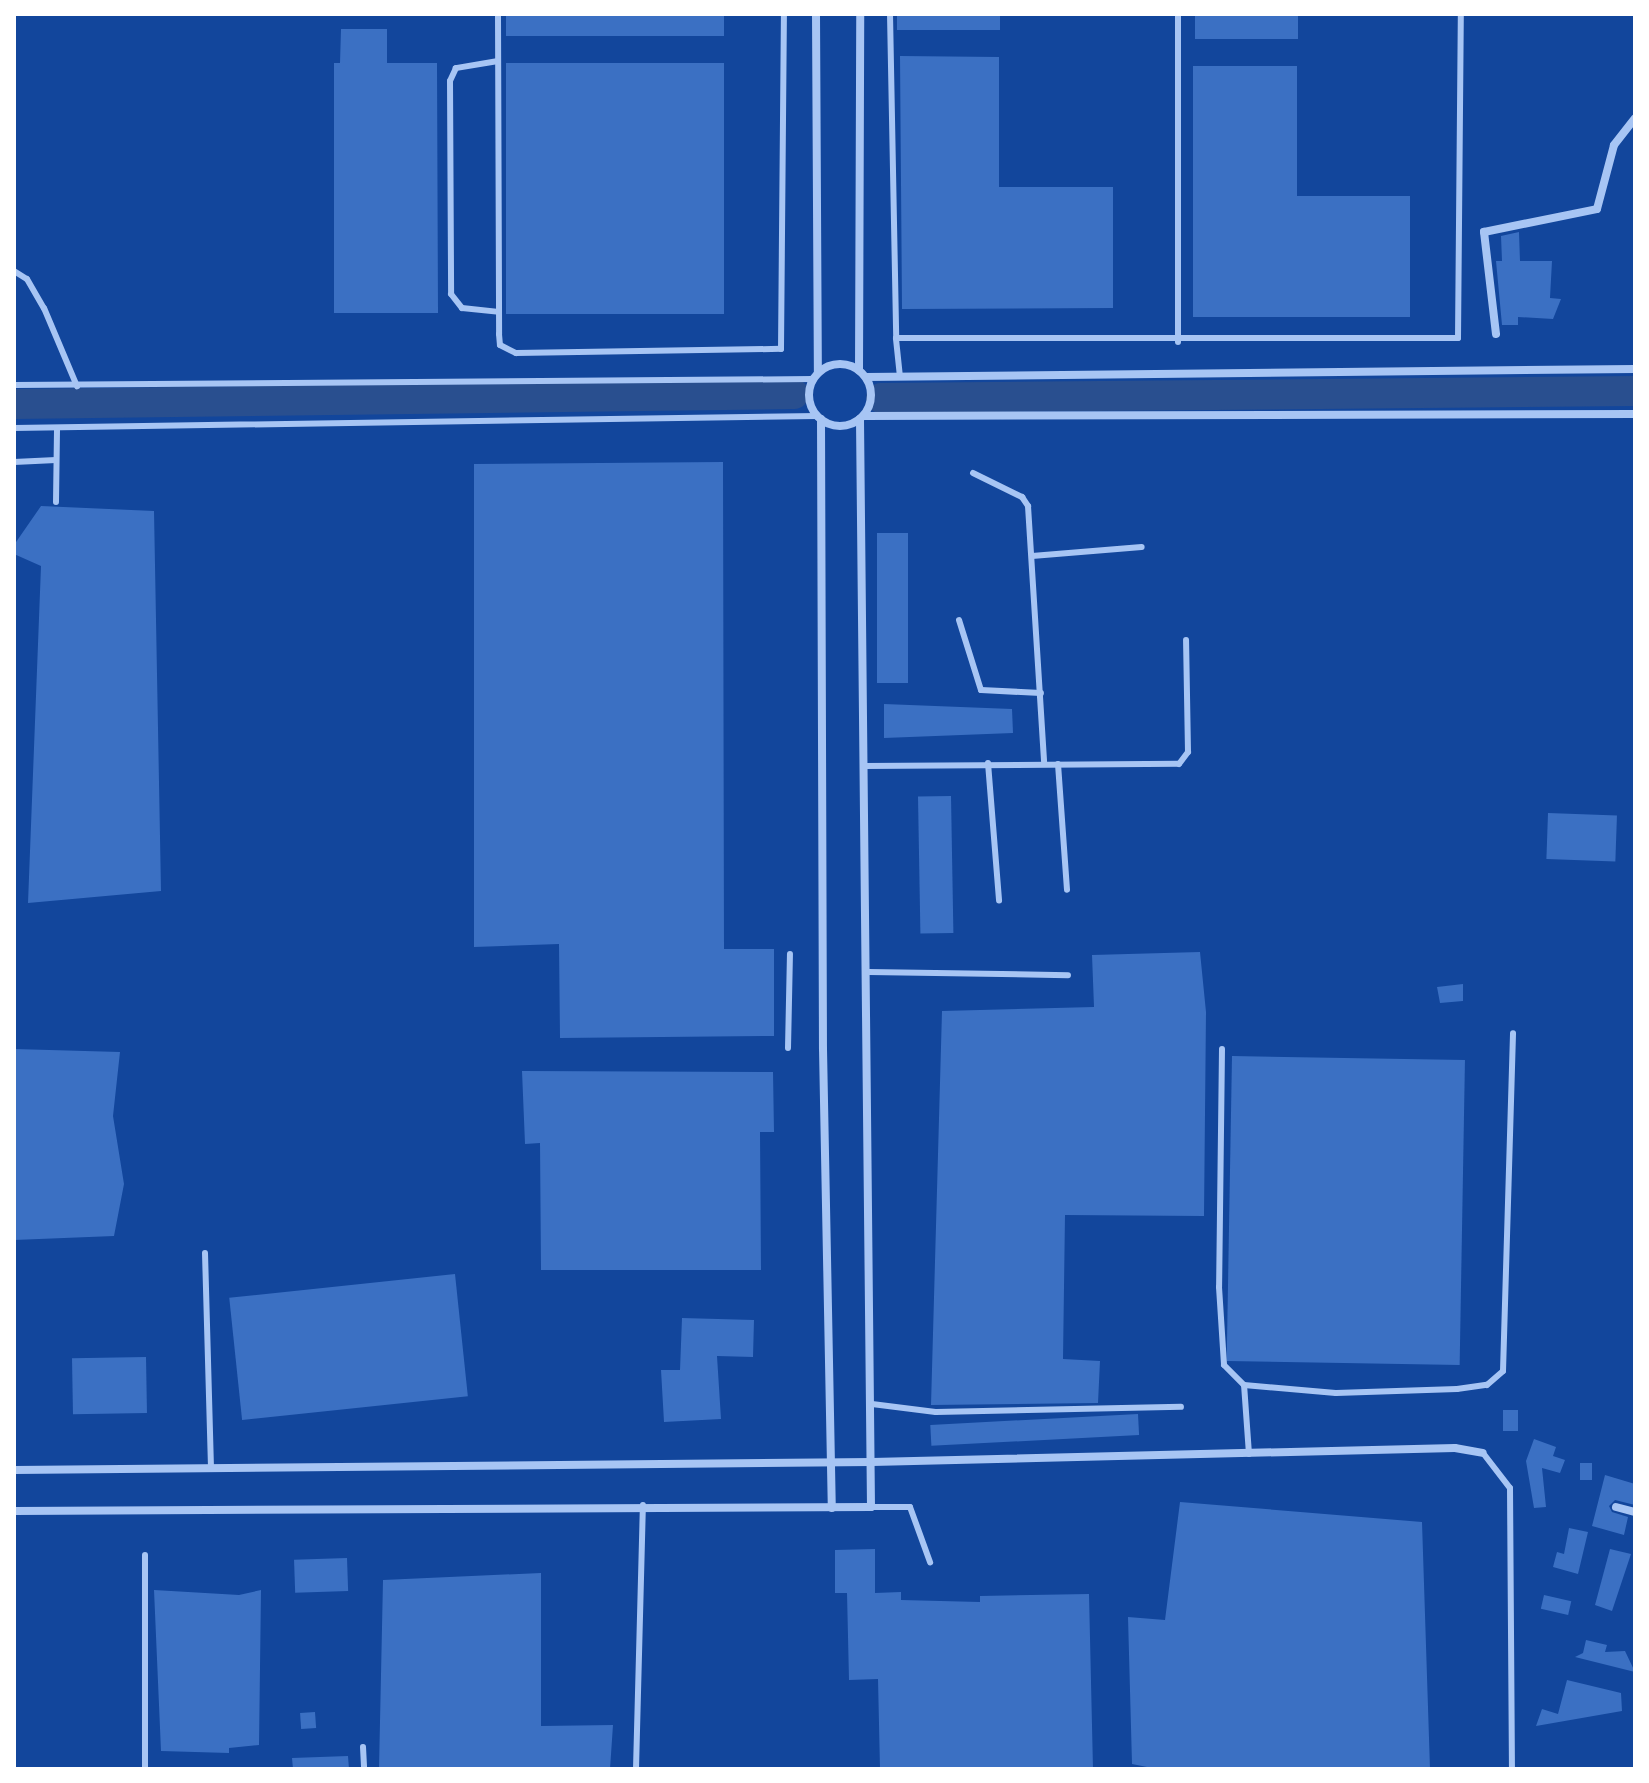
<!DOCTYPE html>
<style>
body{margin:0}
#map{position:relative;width:1649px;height:1783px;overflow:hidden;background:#12469c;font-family:"PT Sans Narrow",sans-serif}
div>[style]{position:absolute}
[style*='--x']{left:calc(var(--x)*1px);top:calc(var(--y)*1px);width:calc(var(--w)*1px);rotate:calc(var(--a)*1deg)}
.river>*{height:30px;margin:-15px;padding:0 15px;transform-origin:15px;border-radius:15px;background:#294f8f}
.building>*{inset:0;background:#3b70c3;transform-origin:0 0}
.lane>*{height:6px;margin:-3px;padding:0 3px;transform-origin:3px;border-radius:3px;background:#a7c5f4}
.street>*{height:8px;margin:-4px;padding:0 4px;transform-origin:4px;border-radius:4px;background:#a7c5f4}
.street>.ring{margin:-4px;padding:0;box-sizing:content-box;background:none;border:8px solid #a7c5f4;border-radius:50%}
span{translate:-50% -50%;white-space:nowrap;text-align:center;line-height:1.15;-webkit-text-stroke:6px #12469c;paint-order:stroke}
.frame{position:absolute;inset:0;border:16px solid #fff;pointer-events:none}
</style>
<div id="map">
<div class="river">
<i style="--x:881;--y:398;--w:754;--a:-0.53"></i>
<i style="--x:14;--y:404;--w:780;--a:-0.73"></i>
</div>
<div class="building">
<i style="left:506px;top:14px;width:218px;height:22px"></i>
<i style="left:897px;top:14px;width:103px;height:16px"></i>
<i style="left:1195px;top:14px;width:103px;height:25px"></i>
<i style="clip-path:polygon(341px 29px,387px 29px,387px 63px,437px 63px,438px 313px,334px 313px,334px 63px,340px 63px)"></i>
<i style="clip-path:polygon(900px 56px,999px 57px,999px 187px,1113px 187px,1113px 308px,902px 309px)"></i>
<i style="left:506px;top:63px;width:218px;height:251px"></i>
<i style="clip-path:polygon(1193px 66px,1297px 66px,1297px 196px,1410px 196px,1410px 317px,1193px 317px)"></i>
<i style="clip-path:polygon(1519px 232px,1520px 261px,1552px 261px,1550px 298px,1561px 299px,1553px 319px,1518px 317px,1518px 325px,1502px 325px,1496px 261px,1502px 261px,1501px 236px)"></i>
<i style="clip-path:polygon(723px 462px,724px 949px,774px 949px,774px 1036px,560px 1038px,559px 944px,474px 947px,474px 464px)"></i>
<i style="clip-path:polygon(41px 506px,154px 511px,161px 891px,28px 903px,41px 566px,14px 554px,14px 545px)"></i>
<i style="left:908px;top:533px;width:150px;height:31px;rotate:90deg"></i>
<i style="clip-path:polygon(884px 704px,1012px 709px,1013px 733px,884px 738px)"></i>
<i style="left:951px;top:796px;width:137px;height:33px;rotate:89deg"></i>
<i style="left:1548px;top:813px;width:69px;height:46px;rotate:2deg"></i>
<i style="clip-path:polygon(1200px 952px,1206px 1012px,1204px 1216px,1065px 1215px,1063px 1359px,1100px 1361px,1098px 1403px,931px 1405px,942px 1011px,1094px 1007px,1092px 955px)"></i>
<i style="clip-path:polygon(1463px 984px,1463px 1001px,1440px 1003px,1437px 987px)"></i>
<i style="clip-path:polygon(14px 1049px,120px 1052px,113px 1116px,124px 1184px,114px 1236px,14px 1240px)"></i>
<i style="left:1232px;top:1056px;width:233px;height:305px;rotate:1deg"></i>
<i style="clip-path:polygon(522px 1071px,773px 1072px,774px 1132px,760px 1132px,761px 1270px,541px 1270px,540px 1143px,525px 1144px)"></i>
<i style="left:455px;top:1274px;width:123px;height:227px;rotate:84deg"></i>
<i style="clip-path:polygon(682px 1318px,754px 1320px,753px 1357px,717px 1356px,721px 1419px,664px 1422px,661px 1370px,680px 1370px)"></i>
<i style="left:146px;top:1357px;width:56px;height:74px;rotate:89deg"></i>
<i style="left:1503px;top:1410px;width:15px;height:21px"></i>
<i style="left:1138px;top:1414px;width:21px;height:208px;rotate:87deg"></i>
<i style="clip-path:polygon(1534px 1439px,1556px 1447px,1553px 1456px,1565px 1460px,1560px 1473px,1542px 1468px,1546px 1507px,1534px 1508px,1526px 1461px)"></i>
<i style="left:1580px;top:1463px;width:12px;height:17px"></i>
<i style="clip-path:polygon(1605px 1475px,1635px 1484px,1635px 1505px,1615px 1500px,1609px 1506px,1612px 1512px,1628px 1517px,1624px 1535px,1592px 1526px)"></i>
<i style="clip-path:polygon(1180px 1502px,1422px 1522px,1430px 1769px,1157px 1769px,1132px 1764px,1128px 1617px,1165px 1620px)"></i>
<i style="clip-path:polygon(1569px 1528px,1588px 1532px,1578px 1574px,1553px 1567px,1557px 1552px,1564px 1554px)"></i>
<i style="clip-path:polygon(875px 1549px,875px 1593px,901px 1592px,901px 1600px,980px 1602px,980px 1596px,1089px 1594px,1093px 1769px,880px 1769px,878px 1679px,849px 1680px,847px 1593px,835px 1593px,835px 1550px)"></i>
<i style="clip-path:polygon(1610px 1549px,1631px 1554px,1612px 1611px,1595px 1605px)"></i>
<i style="left:347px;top:1558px;width:33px;height:53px;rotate:88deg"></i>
<i style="clip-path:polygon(541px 1573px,541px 1726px,613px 1725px,610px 1769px,379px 1769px,383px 1580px)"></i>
<i style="clip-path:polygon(154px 1590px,239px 1595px,261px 1590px,259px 1745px,229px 1748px,229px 1753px,161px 1751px)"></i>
<i style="left:1544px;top:1595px;width:28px;height:14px;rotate:13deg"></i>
<i style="clip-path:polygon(1586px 1640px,1607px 1645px,1605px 1652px,1625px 1651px,1635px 1672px,1575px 1657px,1583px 1653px)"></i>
<i style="clip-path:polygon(1567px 1680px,1621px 1693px,1622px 1711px,1536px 1726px,1542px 1709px,1558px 1714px)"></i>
<i style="left:315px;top:1712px;width:16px;height:15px;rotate:86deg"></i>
<i style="clip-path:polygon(348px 1756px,349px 1769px,293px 1769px,292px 1758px)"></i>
</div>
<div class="lane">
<i style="--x:498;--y:14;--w:320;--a:89.8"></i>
<i style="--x:499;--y:334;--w:11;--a:85"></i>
<i style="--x:500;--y:345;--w:18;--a:27"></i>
<i style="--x:516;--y:353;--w:265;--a:-0.9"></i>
<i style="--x:781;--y:349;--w:335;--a:-89.5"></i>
<i style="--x:890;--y:14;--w:324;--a:88.9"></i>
<i style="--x:1178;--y:14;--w:328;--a:90"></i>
<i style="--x:498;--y:61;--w:43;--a:170.5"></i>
<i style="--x:456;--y:68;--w:14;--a:115"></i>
<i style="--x:450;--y:81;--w:213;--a:89.7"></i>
<i style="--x:451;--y:294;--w:18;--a:52"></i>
<i style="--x:462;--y:308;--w:37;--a:6"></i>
<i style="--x:14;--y:271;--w:15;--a:32"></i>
<i style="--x:27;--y:279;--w:34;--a:60"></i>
<i style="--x:44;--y:308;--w:85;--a:67.1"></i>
<i style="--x:900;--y:377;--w:39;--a:-96"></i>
<i style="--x:896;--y:338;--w:562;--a:0"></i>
<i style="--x:1458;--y:338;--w:324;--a:-89.5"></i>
<i style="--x:14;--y:385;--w:799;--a:-0.43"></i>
<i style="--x:14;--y:428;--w:803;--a:-0.86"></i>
<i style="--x:14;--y:462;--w:42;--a:-2.7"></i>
<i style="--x:973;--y:473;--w:55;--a:26.1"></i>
<i style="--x:1022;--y:497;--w:11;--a:56"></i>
<i style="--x:1028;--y:506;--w:256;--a:86.4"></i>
<i style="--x:56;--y:502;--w:74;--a:-89.2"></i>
<i style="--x:1032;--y:556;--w:110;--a:-4.7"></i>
<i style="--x:959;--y:620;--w:73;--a:72.6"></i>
<i style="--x:981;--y:690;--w:60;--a:2.9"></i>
<i style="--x:988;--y:763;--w:138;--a:85.4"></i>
<i style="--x:1058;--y:764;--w:126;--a:85.9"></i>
<i style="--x:864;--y:766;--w:315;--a:-0.4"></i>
<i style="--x:1179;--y:764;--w:15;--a:-53"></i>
<i style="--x:1188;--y:752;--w:112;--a:-91"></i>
<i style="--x:869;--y:972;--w:199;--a:0.9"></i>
<i style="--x:788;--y:1048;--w:94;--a:-88.8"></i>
<i style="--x:1222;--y:1049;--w:238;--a:90.7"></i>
<i style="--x:1219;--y:1287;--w:78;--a:86.3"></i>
<i style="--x:1224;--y:1365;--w:28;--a:45"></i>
<i style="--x:205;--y:1253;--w:215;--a:88.4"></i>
<i style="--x:872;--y:1404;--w:64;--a:7.1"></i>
<i style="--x:936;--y:1412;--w:245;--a:-1.2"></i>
<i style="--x:1483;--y:1453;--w:44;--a:52.4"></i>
<i style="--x:1510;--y:1488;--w:281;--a:89.6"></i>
<i style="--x:1249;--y:1454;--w:69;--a:-94.1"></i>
<i style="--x:1244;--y:1385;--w:92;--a:5"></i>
<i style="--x:1336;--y:1393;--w:121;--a:-1.9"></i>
<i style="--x:1457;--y:1389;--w:30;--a:-8"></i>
<i style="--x:1487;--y:1385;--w:21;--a:-41"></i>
<i style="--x:1503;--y:1371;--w:338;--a:-88.3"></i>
<i style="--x:871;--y:1507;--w:39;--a:0"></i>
<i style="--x:910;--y:1507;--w:59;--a:70"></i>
<i style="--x:145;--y:1555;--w:214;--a:90"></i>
<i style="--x:363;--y:1747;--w:22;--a:87"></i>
<i style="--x:636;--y:1769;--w:264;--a:-88.5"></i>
</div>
<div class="street">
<i style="--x:816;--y:14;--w:359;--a:89.7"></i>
<i style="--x:1496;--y:334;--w:103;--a:-96.7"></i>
<i style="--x:1484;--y:232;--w:115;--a:-11.5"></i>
<i style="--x:1597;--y:209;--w:66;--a:-75.1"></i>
<i style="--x:1614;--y:145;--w:34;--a:-52"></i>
<i class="ring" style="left:809px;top:364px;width:54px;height:54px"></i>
<i style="--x:859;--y:370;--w:356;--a:-89.8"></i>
<i style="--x:866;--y:377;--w:769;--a:-0.6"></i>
<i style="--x:864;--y:416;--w:771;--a:-0.15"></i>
<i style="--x:821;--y:419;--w:630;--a:89.82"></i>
<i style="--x:823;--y:1049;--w:459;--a:88.9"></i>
<i style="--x:14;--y:1470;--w:858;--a:-0.53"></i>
<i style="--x:872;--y:1462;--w:583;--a:-1.38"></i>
<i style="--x:1455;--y:1448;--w:28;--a:10"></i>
<i style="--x:1616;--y:1507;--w:20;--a:15"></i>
<i style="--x:14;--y:1511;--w:857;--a:-0.27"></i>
<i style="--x:871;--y:1507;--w:1088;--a:-90.58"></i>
</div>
<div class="frame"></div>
</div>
